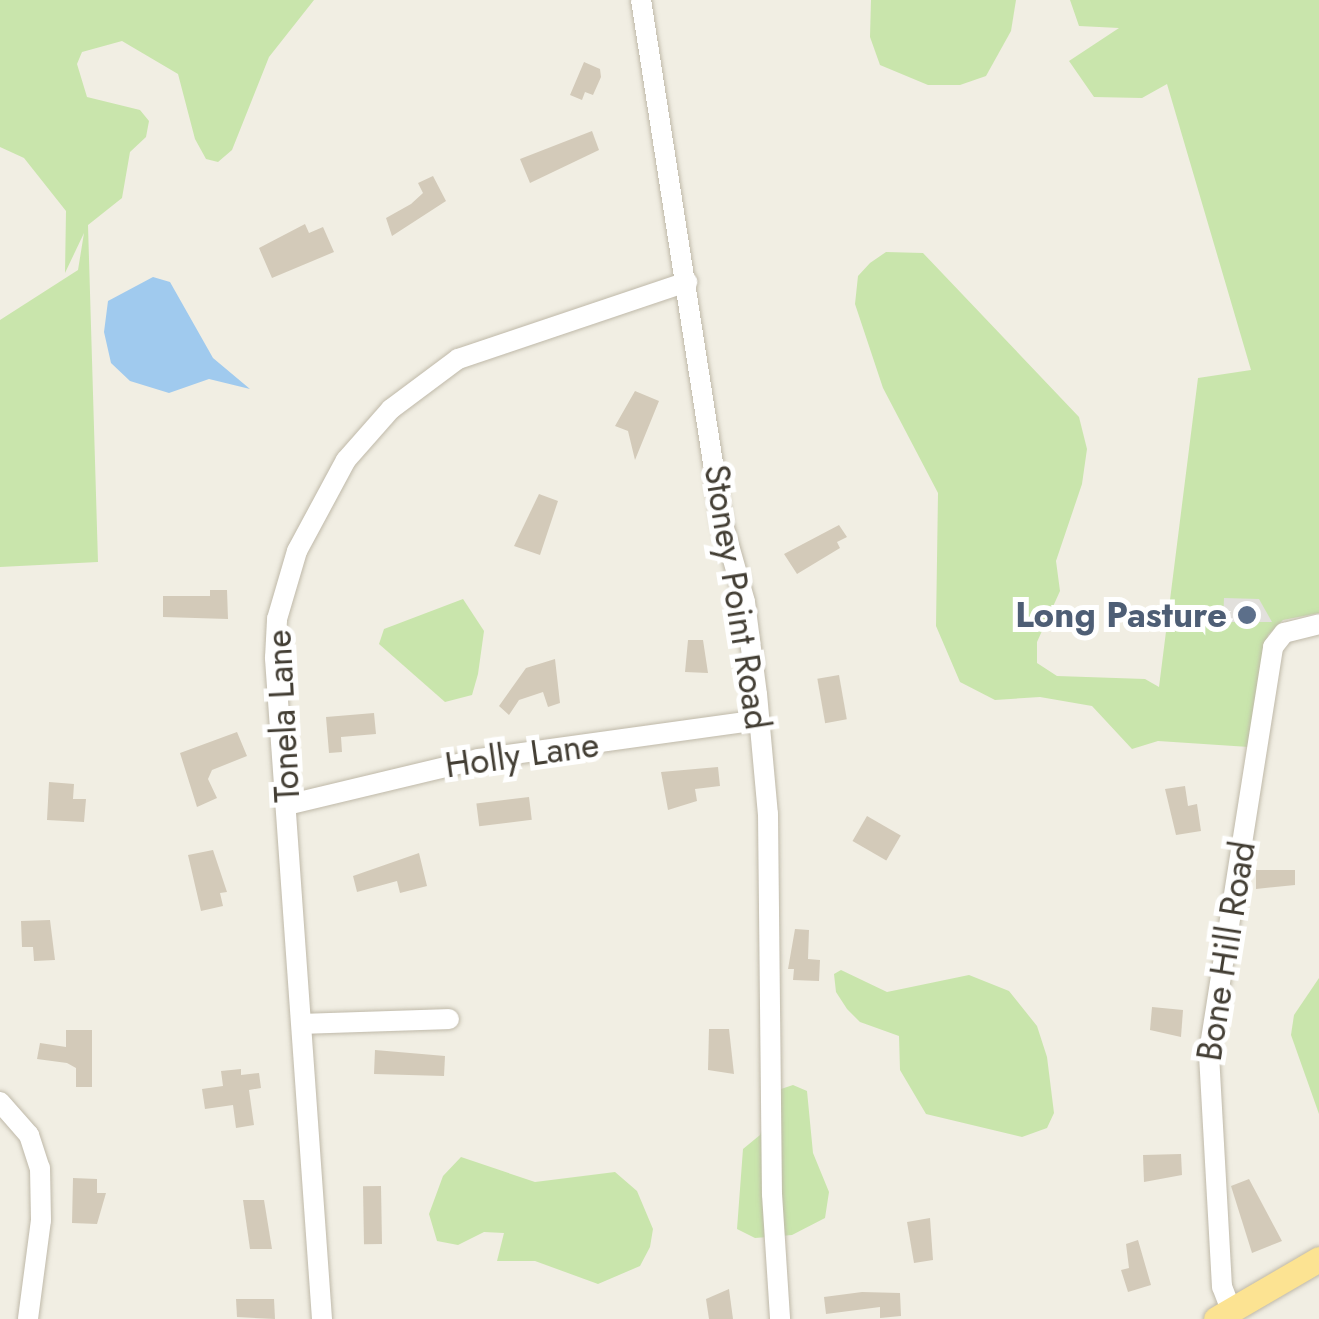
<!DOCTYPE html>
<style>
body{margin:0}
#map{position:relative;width:1319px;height:1319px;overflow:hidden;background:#f1eee3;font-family:Jost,sans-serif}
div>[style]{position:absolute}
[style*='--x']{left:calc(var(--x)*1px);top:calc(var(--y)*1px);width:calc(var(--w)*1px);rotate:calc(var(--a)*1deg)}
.green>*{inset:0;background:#c9e5ac}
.parking>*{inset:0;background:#e2e0dc}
.water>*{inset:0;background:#a0caee}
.building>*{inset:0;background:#d3cab9;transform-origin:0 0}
.roads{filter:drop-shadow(0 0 2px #bfb9a9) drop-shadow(0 0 2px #bfb9a9)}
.minor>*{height:20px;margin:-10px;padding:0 10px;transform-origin:10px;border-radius:10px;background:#fff}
.major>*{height:25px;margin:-12.5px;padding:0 12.5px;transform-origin:12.5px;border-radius:12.5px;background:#fce392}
.dots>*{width:28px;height:28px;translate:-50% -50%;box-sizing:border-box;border:5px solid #fff;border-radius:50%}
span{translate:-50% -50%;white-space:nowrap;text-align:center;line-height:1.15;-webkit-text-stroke:10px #fff;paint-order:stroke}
.street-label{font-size:35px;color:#433e34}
.service-label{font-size:35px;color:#4e5e75;font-weight:700}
.right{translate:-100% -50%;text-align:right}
</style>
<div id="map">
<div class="green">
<i style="clip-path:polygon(0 0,314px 0,269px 57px,232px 150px,218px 162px,206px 159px,195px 139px,178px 74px,122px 41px,82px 52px,77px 64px,87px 97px,140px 110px,149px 121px,146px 137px,130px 152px,122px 198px,88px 225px,98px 562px,0 567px,0 320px,78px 270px,84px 233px,65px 273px,66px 211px,24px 158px,0 147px)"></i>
<i style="clip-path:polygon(871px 0,1016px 0,1011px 31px,986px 76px,960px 85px,928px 85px,880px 65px,870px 37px)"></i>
<i style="clip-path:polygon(1070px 0,1319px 0,1319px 613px,1283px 620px,1268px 635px,1249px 747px,1158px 741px,1132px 749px,1092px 706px,1040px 697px,995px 700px,960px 682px,936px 626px,938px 493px,883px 388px,855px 304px,858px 276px,870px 263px,886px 252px,923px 253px,1079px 417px,1087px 449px,1082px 484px,1056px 561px,1060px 591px,1037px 642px,1037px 663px,1057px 676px,1145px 679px,1159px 687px,1198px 378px,1251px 370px,1167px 84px,1142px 98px,1094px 97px,1069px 61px,1119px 28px,1079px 26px)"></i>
<i style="clip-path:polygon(463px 599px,484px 631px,478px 674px,472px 695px,445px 702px,379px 644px,384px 629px)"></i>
<i style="clip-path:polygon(841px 970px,887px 992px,969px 975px,1009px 991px,1037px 1026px,1047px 1057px,1054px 1113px,1047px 1128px,1022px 1137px,926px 1114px,900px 1070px,899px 1036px,860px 1022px,847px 1009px,836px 992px,834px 974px)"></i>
<i style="clip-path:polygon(1319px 978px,1319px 1114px,1291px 1035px,1294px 1015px)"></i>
<i style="clip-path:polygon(793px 1085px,807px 1091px,813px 1153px,829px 1192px,825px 1218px,792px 1235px,755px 1238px,737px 1229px,743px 1149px,760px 1135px,775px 1091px)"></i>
<i style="clip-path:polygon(461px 1157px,535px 1182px,615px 1172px,637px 1191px,653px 1229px,650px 1247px,640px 1266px,598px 1284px,535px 1261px,497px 1261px,504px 1233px,484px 1232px,458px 1245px,437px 1241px,429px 1214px,443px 1176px)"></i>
</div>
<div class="parking">
<i style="clip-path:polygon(1224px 598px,1259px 599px,1272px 622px,1223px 622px)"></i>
</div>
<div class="water">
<i style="clip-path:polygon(153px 277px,170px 282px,213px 358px,250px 389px,209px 379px,169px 393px,130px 381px,111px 363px,104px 332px,108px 301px)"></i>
</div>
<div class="building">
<i style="clip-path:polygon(584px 62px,600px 69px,601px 77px,593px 95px,585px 92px,582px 100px,570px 95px)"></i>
<i style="clip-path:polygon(592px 131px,599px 150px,530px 183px,520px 159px)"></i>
<i style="clip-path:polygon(433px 176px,446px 201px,392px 236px,386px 218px,411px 204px,423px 193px,418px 183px)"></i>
<i style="clip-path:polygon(305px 224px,309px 233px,323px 227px,334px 252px,272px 278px,259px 248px)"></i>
<i style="clip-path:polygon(635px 391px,659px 401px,635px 460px,628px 431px,615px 426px)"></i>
<i style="clip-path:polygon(539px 494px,558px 501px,540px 555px,514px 546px)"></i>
<i style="clip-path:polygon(839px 525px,847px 537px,837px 542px,840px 548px,797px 574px,784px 554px)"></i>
<i style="clip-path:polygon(210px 590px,227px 590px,228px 619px,163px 617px,163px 596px,210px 596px)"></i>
<i style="clip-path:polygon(688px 640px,703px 640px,708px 673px,685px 672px)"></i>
<i style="clip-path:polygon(555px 659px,560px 703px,548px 707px,543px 692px,519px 700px,509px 715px,499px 706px,526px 668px)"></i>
<i style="left:839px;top:675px;width:45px;height:22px;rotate:80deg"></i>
<i style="clip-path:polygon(374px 713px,376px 734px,341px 737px,342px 752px,329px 753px,326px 717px)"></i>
<i style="clip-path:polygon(237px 732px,247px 756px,212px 770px,208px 779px,217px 798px,197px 807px,180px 753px)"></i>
<i style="clip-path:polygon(718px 767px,720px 786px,695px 789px,697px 801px,668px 810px,661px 772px)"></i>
<i style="clip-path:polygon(49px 782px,74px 784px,73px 799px,86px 799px,84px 822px,47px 820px)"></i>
<i style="clip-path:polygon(1185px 786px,1188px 806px,1197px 804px,1201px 831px,1176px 835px,1165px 789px)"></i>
<i style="left:529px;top:797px;width:23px;height:53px;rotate:83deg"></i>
<i style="left:867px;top:816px;width:39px;height:29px;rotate:30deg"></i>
<i style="clip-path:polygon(213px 850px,227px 892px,220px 893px,223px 906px,201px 911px,188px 855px)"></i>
<i style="clip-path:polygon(419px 853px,427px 886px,400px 893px,397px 881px,357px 892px,353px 876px)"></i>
<i style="clip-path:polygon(1256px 870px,1295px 870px,1295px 885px,1256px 889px)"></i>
<i style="clip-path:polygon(50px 920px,55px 960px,34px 961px,33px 947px,22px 947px,21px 921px)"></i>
<i style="clip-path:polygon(795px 929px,809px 930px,808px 959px,820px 960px,819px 981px,793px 980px,794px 969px,788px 969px)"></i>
<i style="clip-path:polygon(1152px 1007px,1183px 1010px,1181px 1037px,1150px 1030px)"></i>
<i style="clip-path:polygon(709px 1029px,729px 1029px,734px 1074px,708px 1070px)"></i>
<i style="clip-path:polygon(66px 1030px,92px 1030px,92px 1087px,76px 1087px,76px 1068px,67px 1063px,37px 1059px,40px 1043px,66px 1047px)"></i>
<i style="clip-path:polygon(375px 1050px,445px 1056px,444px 1076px,374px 1074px)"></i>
<i style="clip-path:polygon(241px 1069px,241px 1075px,259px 1073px,261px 1088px,249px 1090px,254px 1125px,236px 1128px,233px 1105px,205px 1109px,202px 1089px,223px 1086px,221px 1071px)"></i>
<i style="clip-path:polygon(1181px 1154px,1182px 1175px,1144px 1182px,1143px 1155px)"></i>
<i style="clip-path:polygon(73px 1178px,97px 1179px,97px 1193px,106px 1193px,97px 1224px,72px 1223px)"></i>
<i style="clip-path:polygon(1249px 1179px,1282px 1241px,1252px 1253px,1231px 1186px)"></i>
<i style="left:381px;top:1186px;width:58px;height:18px;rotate:89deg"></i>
<i style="clip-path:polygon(243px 1200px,264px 1200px,272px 1249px,250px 1249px)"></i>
<i style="clip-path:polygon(930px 1218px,933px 1260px,914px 1263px,907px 1222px)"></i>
<i style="clip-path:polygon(1138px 1240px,1151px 1285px,1128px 1292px,1121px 1270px,1129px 1268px,1126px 1244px)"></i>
<i style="clip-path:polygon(729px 1289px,733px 1319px,709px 1319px,706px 1299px)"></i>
<i style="clip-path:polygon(862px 1292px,900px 1293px,901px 1316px,880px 1318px,880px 1307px,826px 1314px,824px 1297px)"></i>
<i style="clip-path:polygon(236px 1299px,274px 1299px,275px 1319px,237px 1317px)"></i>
</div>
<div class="roads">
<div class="minor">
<i style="--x:641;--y:0;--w:527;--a:81.16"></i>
<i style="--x:722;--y:521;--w:84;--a:74.1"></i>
<i style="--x:745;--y:602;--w:93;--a:82.6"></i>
<i style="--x:757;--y:694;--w:121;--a:84.8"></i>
<i style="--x:768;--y:814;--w:380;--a:89.4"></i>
<i style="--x:772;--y:1194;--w:125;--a:86.3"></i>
<i style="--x:287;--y:805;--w:196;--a:-13.5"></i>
<i style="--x:478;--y:759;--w:284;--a:-7.9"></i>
<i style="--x:302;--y:1024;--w:147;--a:-1.9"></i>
<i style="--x:0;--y:1102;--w:44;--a:48.7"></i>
<i style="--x:29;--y:1135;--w:35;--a:72"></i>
<i style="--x:40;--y:1168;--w:52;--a:88.9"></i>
<i style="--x:41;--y:1220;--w:100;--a:97.5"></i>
<i style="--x:1231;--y:1310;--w:25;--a:-111"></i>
<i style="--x:1222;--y:1287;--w:235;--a:-93.2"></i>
<i style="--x:1209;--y:1052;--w:410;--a:-81"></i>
<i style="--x:1273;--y:647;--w:18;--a:-52"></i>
<i style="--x:1284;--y:633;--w:36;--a:-14"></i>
<i style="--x:322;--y:1319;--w:663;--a:-94.07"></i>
<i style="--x:275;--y:658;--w:39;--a:-87"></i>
<i style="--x:277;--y:619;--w:71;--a:-73.6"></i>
<i style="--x:297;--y:551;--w:103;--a:-61.7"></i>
<i style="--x:346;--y:460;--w:68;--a:-48.6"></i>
<i style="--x:391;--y:409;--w:84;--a:-36.7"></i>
<i style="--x:458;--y:359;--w:242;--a:-18.6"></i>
</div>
<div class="major">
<i style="--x:1216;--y:1319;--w:119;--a:-30.2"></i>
</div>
</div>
<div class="dots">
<i style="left:1247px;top:615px;background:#5c6f8a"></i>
</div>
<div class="street-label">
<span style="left:737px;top:597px;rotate:81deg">Stoney Point Road</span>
<span style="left:283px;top:716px;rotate:-93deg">Tonela Lane</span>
<span style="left:522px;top:755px;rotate:-8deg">Holly Lane</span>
<span style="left:1226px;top:951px;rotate:-81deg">Bone Hill Road</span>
</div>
<div class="service-label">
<span class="right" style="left:1227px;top:615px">Long Pasture</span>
</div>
</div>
